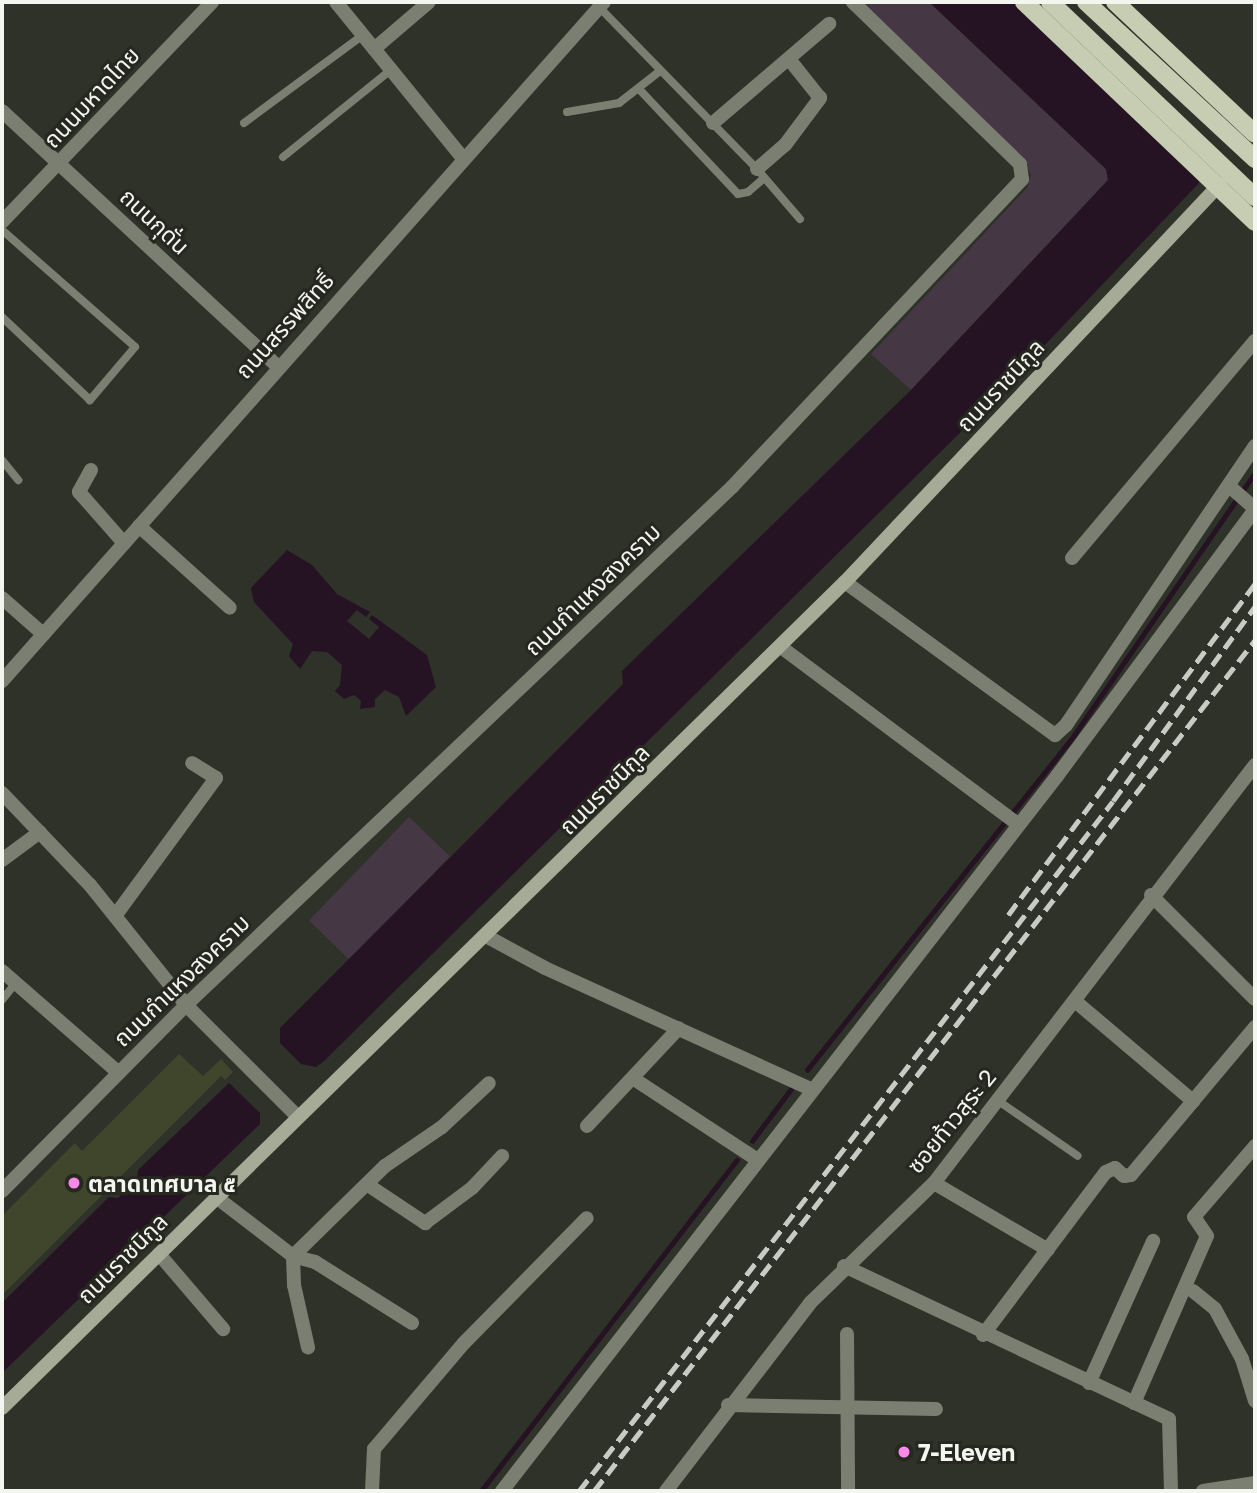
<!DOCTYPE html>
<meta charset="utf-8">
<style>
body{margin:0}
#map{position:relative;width:1257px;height:1493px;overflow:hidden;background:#2f3229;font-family:"Golos Text","Noto Sans Thai",sans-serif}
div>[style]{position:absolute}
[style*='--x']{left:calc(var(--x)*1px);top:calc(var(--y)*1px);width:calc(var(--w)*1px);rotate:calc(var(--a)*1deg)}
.green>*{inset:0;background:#453743;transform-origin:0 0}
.water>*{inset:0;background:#251223}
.stream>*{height:4.5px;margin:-2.25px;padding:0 2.25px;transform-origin:2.25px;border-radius:2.25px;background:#251223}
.building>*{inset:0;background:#3f462b}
.service>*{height:8px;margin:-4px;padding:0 4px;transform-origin:4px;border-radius:4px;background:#7b7f72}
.minor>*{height:14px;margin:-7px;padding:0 7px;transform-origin:7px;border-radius:7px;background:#7b7f72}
.tertiary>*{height:14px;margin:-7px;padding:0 7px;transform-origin:7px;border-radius:7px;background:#7b7f72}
.secondary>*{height:14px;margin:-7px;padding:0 7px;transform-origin:7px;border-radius:7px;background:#a5ab96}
.primary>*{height:18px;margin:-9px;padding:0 9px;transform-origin:9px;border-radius:9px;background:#c6cdb2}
.rail>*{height:4.5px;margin-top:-2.25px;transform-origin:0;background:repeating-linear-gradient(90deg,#c8cac3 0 14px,transparent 0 21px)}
.dots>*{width:19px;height:19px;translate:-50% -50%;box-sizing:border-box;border:4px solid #26281f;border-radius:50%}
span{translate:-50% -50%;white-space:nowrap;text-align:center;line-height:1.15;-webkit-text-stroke:6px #26281f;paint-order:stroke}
.street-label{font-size:23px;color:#f3f5ef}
.poi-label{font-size:23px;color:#f3f5ef;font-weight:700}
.left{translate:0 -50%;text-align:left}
.frame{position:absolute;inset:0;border:4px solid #f3f5ef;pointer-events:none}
</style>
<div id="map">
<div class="green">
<i style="clip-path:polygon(857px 2px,929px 2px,1106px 169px,1108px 180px,911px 390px,871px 354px,1027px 188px,1031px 175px,1024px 161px)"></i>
<i style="left:409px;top:817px;width:57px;height:144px;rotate:44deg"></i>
</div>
<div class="water">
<i style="clip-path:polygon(929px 2px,1013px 2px,1199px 176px,1199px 183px,982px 411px,323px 1062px,316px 1067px,301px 1064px,280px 1043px,280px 1028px,623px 684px,622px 671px,911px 390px,1108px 180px,1106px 169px)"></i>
<i style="clip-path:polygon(287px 550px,312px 565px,337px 594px,370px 612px,366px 617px,357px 610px,347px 621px,369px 639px,379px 627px,369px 619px,372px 615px,427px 655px,436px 687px,406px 716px,399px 697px,385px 690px,375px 699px,375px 707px,360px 709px,361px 701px,354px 695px,344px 699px,335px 691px,340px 685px,342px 665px,327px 652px,312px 651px,300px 669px,289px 656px,293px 644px,254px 602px,251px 588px)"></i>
<i style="clip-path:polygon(229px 1083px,260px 1113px,260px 1124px,2px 1373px,2px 1303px,109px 1197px,118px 1198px,137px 1179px,138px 1170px)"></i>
</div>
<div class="stream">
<i style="--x:807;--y:1070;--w:428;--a:-51.4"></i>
<i style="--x:1074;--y:735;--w:318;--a:-55.4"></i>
<i style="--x:752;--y:1141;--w:65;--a:-53.1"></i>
<i style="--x:481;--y:1491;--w:418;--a:-52.3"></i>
</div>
<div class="building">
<i style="clip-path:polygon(179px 1054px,203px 1076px,221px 1059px,233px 1072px,225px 1080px,221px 1076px,2px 1295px,2px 1216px,75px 1143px,82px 1151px)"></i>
</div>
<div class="service">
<i style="--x:599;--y:7;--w:226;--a:45.7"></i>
<i style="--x:757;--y:169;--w:66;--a:49.3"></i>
<i style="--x:639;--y:89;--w:144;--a:46.7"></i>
<i style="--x:738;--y:194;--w:10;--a:-11"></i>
<i style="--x:748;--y:192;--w:21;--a:-41"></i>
<i style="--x:567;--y:112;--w:53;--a:-9.8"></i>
<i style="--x:619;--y:103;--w:52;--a:-38"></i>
<i style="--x:244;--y:123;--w:148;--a:-36.5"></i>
<i style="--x:283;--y:157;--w:139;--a:-38.9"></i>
<i style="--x:2;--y:230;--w:177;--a:41.3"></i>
<i style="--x:135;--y:347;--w:70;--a:130.3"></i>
<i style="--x:90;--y:400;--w:121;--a:-136.7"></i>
<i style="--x:2;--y:460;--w:26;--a:51"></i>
<i style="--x:2;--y:1000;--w:19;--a:-51"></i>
<i style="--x:997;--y:1100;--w:98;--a:34.7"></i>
</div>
<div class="minor">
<i style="--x:336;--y:2;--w:201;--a:50.9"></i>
<i style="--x:374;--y:49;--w:72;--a:-40.5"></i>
<i style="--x:713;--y:123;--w:153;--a:-40.5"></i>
<i style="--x:757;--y:169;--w:37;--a:-41"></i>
<i style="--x:785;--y:145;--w:59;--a:-53.3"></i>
<i style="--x:820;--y:98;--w:50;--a:-128.5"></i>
<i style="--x:91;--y:470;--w:25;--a:119"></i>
<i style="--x:79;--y:492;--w:68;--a:48.6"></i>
<i style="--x:1229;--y:486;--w:35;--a:41"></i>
<i style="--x:139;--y:526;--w:122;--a:42"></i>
<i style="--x:1072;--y:558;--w:284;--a:-49.9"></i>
<i style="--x:845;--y:582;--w:260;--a:36.1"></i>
<i style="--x:1055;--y:735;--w:15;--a:-42"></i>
<i style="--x:1066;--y:725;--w:337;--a:-55.9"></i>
<i style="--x:2;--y:598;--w:55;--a:41.3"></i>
<i style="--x:781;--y:647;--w:297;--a:36.8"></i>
<i style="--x:2;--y:793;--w:127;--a:46.3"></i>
<i style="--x:90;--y:885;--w:154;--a:51.3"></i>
<i style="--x:186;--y:1005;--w:158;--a:45"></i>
<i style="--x:2;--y:860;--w:47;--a:-36.4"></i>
<i style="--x:1151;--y:895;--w:147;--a:45"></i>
<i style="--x:115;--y:916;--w:171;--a:-53.8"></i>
<i style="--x:216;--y:778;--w:28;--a:-148"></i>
<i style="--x:486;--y:936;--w:67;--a:28.5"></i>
<i style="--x:545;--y:968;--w:294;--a:24.5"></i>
<i style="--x:2;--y:971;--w:155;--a:41.1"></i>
<i style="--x:1075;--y:1001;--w:155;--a:40.3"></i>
<i style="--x:1193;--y:1101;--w:97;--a:-50"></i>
<i style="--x:634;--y:1079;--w:148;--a:33.2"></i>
<i style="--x:587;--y:1126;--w:134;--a:-46.8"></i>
<i style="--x:934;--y:1183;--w:132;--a:30.4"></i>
<i style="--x:368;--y:1185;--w:69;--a:33.7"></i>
<i style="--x:425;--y:1223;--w:59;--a:-36.7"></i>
<i style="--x:472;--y:1188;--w:44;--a:-46.8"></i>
<i style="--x:216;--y:1197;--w:97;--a:37.5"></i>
<i style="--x:293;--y:1256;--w:29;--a:88"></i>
<i style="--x:294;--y:1285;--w:64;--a:77.3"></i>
<i style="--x:159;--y:1254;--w:99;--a:49.5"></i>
<i style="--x:844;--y:1266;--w:359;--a:25.2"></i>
<i style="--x:1169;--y:1419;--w:72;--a:88.4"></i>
<i style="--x:1193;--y:1291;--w:28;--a:39"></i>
<i style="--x:1215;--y:1309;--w:57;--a:61.6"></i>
<i style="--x:1242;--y:1359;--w:44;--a:72.8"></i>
<i style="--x:412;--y:1323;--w:115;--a:-147.8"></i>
<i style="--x:315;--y:1262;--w:23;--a:-165"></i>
<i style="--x:293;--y:1256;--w:129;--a:-44.4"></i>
<i style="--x:385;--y:1166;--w:69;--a:-34.4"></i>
<i style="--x:442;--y:1127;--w:64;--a:-43.1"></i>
<i style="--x:847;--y:1334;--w:157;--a:89.6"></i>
<i style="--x:983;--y:1335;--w:204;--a:-53"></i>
<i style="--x:1106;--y:1172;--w:10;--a:-24"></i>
<i style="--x:1115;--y:1168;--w:12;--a:42"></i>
<i style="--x:1124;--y:1176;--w:7;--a:-8"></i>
<i style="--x:1131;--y:1175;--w:97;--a:-50"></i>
<i style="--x:1089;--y:1383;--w:156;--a:-65.7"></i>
<i style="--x:1134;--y:1403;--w:182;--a:-66.4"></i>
<i style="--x:1207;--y:1236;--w:23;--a:-124"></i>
<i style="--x:1194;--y:1217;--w:94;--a:-49.3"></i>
<i style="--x:728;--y:1405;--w:208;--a:1.1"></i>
<i style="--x:372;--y:1491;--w:42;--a:-87.3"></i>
<i style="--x:374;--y:1449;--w:139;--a:-49.7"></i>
<i style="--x:464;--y:1343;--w:175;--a:-45.5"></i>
<i style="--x:502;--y:1491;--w:905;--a:-52.18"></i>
<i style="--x:1057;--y:776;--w:332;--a:-53.4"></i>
</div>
<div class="tertiary">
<i style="--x:2;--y:111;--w:375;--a:42.8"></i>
<i style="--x:2;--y:222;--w:304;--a:-46.3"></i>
<i style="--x:2;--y:681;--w:907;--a:-48.44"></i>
<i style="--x:2;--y:1191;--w:262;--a:-45.3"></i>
<i style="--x:186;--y:1005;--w:753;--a:-43.49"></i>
<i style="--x:732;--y:487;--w:423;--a:-46.7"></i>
<i style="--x:1022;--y:179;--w:15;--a:-98"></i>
<i style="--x:1020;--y:164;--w:233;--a:-135.9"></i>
<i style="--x:666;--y:1491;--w:237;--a:-52.5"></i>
<i style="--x:810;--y:1303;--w:173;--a:-44.1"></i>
<i style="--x:934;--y:1183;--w:527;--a:-52.48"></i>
<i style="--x:1203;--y:1491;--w:53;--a:-8.7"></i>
</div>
<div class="secondary">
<i style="--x:2;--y:1408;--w:1180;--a:-44.42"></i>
<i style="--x:845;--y:582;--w:547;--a:-46.7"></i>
</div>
<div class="primary">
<i style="--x:1024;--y:2;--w:319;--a:43.6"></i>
<i style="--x:1050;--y:2;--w:283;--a:43.6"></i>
<i style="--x:1086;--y:2;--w:231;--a:42.9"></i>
<i style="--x:1115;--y:2;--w:192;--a:43.3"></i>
</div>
<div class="rail">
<i style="--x:1008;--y:915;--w:413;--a:-53.3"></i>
<i style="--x:579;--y:1491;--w:872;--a:-52.26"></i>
<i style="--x:1113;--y:801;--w:241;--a:-53.9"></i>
<i style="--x:594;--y:1491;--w:1078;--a:-52.16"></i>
</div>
<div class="dots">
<i style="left:74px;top:1183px;background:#f888ea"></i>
<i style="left:904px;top:1452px;background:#f888ea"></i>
</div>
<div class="street-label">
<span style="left:91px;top:97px;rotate:-47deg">ถนนมหาดไทย</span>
<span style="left:155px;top:221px;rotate:43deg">ถนนกุดั่น</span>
<span style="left:284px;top:325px;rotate:-48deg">ถนนสรรพสิทธิ์</span>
<span style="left:1000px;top:385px;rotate:-47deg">ถนนราชนิกูล</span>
<span style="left:592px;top:589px;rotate:-44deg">ถนนกำแหงสงคราม</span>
<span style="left:604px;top:789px;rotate:-45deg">ถนนราชนิกูล</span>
<span style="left:181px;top:980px;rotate:-44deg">ถนนกำแหงสงคราม</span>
<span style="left:951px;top:1121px;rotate:-51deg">ซอยท้าวสุระ 2</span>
<span style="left:122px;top:1258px;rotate:-45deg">ถนนราชนิกูล</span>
</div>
<div class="poi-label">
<span class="left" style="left:88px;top:1183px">ตลาดเทศบาล ๕</span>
<span class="left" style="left:918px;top:1452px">7-Eleven</span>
</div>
<div class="frame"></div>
</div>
